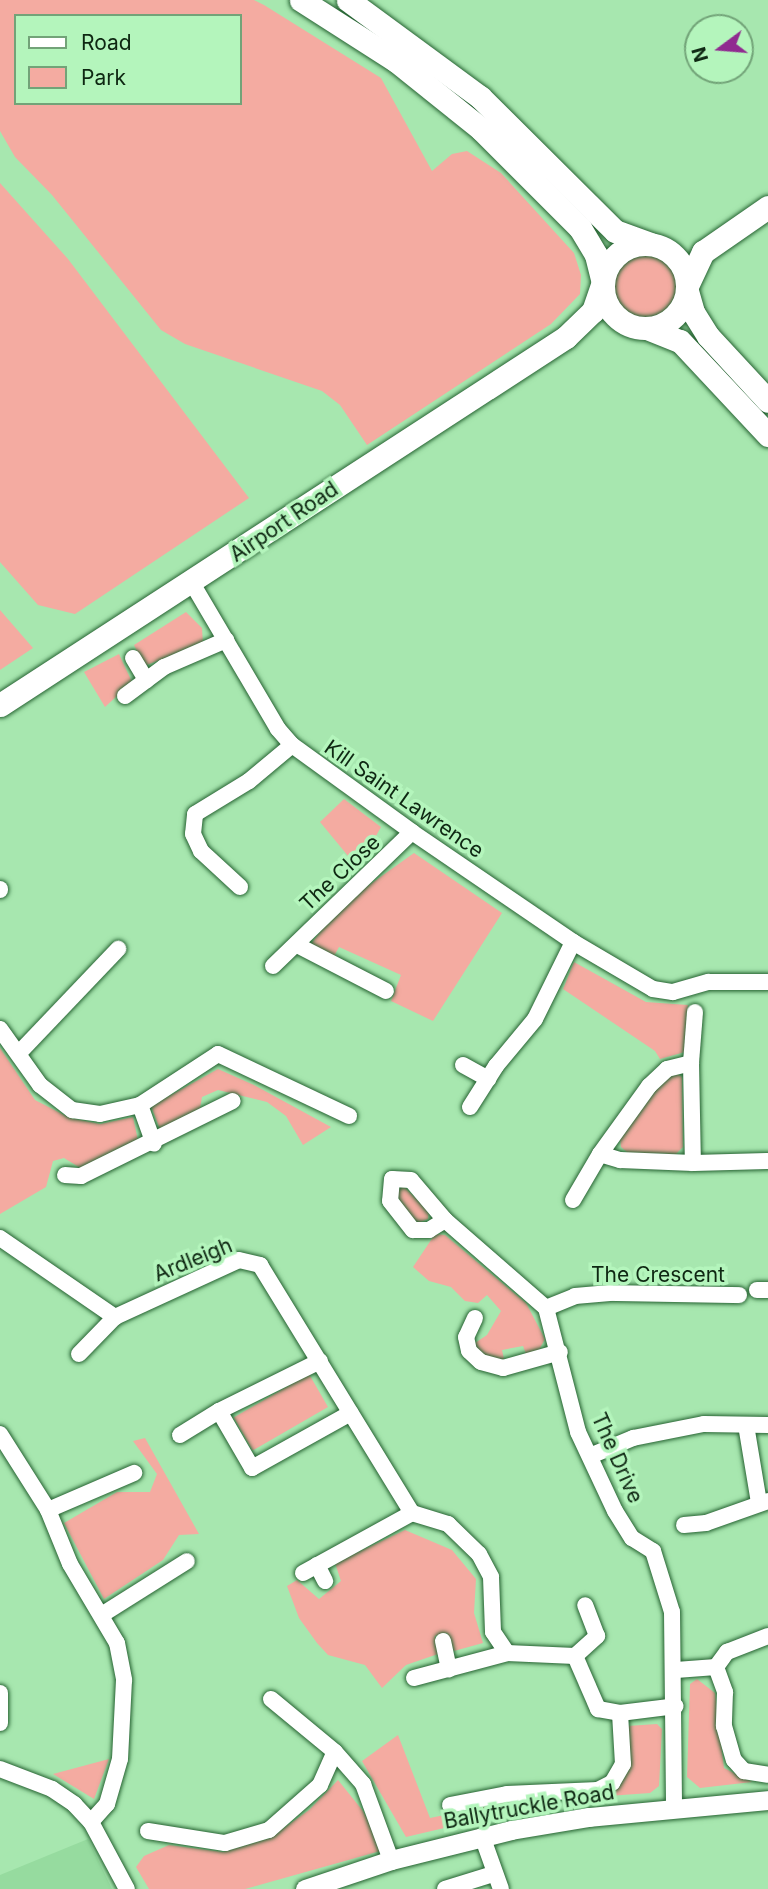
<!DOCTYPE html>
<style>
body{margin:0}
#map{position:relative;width:768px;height:1889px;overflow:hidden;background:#a7e7af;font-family:Inter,sans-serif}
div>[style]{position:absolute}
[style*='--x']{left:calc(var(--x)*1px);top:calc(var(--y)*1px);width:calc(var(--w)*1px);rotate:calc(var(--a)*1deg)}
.built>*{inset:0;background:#96db9f}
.green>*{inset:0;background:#f4aba1;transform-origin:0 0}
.round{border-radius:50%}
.roads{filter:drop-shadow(0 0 2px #266332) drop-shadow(0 0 2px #266332)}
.minor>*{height:16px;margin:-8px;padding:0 8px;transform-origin:8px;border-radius:8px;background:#fff}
.tertiary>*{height:19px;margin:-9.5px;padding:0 9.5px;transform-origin:9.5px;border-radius:9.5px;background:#fff}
.secondary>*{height:23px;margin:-11.5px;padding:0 11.5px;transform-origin:11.5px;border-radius:11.5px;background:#fff}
.secondary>.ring{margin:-11.5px;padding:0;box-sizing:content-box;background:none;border:23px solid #fff;border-radius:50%}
span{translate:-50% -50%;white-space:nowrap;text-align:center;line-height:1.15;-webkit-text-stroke:7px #b4f5bc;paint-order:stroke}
.street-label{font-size:21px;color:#0e2712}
.legend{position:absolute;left:14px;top:14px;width:228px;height:91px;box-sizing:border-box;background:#b4f5bc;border:2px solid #72a378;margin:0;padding:9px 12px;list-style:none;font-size:21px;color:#0e2712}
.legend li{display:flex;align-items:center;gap:14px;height:35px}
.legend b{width:35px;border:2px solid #72a378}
.north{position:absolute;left:684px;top:14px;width:70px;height:70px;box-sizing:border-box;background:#b4f5bc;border:2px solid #72a378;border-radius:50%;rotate:254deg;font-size:19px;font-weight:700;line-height:28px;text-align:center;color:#0e2712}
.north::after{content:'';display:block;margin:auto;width:24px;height:32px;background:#902a90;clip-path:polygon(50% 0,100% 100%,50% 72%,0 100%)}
</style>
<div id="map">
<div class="built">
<i style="clip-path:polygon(88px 1839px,112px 1889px,0 1889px,0 1875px)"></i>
</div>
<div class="green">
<i style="clip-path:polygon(evenodd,0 0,254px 0,264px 5px,381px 78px,432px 171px,452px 154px,467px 151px,501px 173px,574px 253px,581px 275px,580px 294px,551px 324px,367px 445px,340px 405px,322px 391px,185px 344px,161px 330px,52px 195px,15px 157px,0 131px,0 0,16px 16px,240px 16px,240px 103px,16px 103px,16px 16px)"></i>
<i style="clip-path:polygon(0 183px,68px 259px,249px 498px,75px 614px,38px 605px,0 562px)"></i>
<i class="round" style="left:613px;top:254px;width:64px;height:64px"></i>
<i style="clip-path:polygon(0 610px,33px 648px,0 670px)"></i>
<i style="clip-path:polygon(186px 612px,202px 628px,203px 644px,144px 666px,134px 645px)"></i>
<i style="clip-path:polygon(119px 654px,132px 682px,105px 707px,84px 672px)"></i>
<i style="clip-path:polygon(344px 799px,381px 827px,358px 868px,320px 822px)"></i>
<i style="clip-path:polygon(414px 853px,502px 913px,433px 1021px,391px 1001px,401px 975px,339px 947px,332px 960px,310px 945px,341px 905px)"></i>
<i style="clip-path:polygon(574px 962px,646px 1002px,688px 1005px,685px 1052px,660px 1059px,655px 1051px,563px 989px)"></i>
<i style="clip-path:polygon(0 1048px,35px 1100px,70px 1118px,100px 1124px,133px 1117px,139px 1145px,82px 1169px,64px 1158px,53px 1161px,46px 1187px,0 1214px)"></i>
<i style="clip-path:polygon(218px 1069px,254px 1085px,331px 1127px,303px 1145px,286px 1116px,267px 1102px,218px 1090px,202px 1097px,199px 1114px,161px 1132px,151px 1106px)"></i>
<i style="clip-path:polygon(676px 1073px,682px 1077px,683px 1147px,676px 1154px,628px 1153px,621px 1147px,620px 1138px,661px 1080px)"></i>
<i style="clip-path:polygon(403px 1186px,429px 1211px,428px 1219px,418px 1223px,410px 1218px,395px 1192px)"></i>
<i style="clip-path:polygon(435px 1234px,445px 1235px,526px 1303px,545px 1339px,539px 1350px,526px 1354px,523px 1346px,502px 1350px,504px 1359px,499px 1360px,477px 1354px,475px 1343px,487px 1335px,501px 1311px,487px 1295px,478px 1303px,465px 1301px,451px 1287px,429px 1281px,413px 1267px)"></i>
<i style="left:309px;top:1374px;width:38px;height:87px;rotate:60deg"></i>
<i style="clip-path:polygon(145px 1438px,199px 1534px,179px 1535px,163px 1560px,104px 1599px,64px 1523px,117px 1492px,150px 1492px,157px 1474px,133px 1441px)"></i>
<i style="clip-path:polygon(405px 1530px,452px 1550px,476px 1579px,474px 1613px,483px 1643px,454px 1651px,447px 1633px,435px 1636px,438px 1654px,406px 1665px,382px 1688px,365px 1665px,328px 1655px,317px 1643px,299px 1618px,287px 1586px,297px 1580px,319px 1599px,341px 1581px,335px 1563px)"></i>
<i style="clip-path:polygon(697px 1679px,715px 1693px,724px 1768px,752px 1782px,700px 1788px,687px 1777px,690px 1684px)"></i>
<i style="clip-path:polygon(657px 1724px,662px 1729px,659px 1786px,650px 1793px,608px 1796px,620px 1785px,627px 1726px)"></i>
<i style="clip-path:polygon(398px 1735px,430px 1818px,507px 1802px,546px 1804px,406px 1837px,362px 1761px)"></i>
<i style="clip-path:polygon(109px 1759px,94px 1799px,53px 1774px)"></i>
<i style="clip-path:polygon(338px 1780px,363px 1811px,384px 1850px,245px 1889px,149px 1889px,136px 1867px,144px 1856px,169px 1845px,223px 1852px,270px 1838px,309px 1810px)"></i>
</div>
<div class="roads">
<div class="minor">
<i style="--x:192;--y:583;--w:169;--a:59.5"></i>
<i style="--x:278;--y:729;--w:21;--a:49"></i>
<i style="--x:292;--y:745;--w:148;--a:35.9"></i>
<i style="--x:412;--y:832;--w:195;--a:34.3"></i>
<i style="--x:573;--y:942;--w:93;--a:30.4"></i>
<i style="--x:653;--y:989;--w:20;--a:9"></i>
<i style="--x:673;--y:992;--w:37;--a:-16"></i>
<i style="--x:709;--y:982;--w:59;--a:0"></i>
<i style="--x:133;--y:658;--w:26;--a:59"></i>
<i style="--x:125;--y:696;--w:49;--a:-36.6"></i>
<i style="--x:164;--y:667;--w:68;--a:-23.5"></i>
<i style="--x:240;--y:887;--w:53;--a:-137.3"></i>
<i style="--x:201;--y:851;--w:19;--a:-115"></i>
<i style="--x:193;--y:834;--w:20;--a:-84"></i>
<i style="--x:195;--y:814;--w:63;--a:-31.4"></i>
<i style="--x:249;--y:781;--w:56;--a:-39.9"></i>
<i style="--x:0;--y:890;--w:1;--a:-90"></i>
<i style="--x:297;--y:945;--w:100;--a:27.3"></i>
<i style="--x:273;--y:966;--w:193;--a:-44"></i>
<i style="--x:0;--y:1029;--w:69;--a:54.5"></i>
<i style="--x:40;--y:1085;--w:41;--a:38"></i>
<i style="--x:72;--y:1110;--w:28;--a:8"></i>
<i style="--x:100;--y:1114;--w:41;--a:-12.7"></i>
<i style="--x:140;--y:1105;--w:93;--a:-33.2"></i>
<i style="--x:218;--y:1054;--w:145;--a:25.3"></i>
<i style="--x:19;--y:1053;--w:144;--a:-46.4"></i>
<i style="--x:691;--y:1063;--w:51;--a:-85.5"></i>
<i style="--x:463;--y:1065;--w:29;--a:29"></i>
<i style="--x:140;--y:1105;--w:41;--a:70.3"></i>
<i style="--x:470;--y:1107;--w:49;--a:-57.6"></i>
<i style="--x:496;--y:1066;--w:61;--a:-50.3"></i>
<i style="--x:535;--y:1019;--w:86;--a:-63.7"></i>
<i style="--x:600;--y:1154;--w:84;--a:-54.2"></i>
<i style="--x:649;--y:1086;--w:25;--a:-43"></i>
<i style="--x:667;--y:1069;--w:25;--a:-14"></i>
<i style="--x:691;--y:1063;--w:100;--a:88.9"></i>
<i style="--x:65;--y:1175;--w:16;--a:4"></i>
<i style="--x:81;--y:1176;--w:169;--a:-26.3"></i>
<i style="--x:573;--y:1200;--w:53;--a:-59.6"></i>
<i style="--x:600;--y:1154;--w:21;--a:17"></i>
<i style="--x:620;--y:1160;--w:73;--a:2.4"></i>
<i style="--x:693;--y:1163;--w:75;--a:-1.5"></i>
<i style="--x:445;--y:1220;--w:52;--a:-130.4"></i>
<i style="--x:411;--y:1180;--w:19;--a:-177"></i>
<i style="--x:392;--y:1179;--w:22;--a:95"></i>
<i style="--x:390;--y:1201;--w:37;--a:52"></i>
<i style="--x:413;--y:1230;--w:16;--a:0"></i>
<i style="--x:429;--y:1230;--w:19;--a:-32"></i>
<i style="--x:445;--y:1220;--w:134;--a:41.1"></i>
<i style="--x:0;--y:1238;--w:140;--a:34.5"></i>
<i style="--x:115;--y:1317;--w:136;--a:-24.7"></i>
<i style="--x:239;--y:1260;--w:22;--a:13"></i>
<i style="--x:260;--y:1265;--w:291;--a:58.5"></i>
<i style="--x:412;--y:1513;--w:38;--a:17"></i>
<i style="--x:448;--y:1524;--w:43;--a:44.1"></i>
<i style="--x:479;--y:1554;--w:26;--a:62"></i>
<i style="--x:491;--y:1577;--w:55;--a:87.9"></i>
<i style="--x:493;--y:1632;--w:25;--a:56"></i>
<i style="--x:757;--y:1290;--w:11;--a:0"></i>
<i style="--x:546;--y:1308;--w:128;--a:75.5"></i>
<i style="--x:578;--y:1432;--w:87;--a:64.9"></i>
<i style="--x:615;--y:1511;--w:32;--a:58"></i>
<i style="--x:632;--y:1538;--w:25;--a:32"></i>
<i style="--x:653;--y:1551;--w:64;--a:72.7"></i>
<i style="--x:672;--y:1612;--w:197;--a:89.4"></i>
<i style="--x:546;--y:1308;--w:31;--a:-22"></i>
<i style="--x:575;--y:1296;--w:35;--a:-5"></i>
<i style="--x:610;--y:1293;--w:129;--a:0.9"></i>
<i style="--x:475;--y:1318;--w:21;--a:115"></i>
<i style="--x:466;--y:1337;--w:14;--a:78"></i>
<i style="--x:469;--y:1351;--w:16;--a:43"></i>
<i style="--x:481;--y:1362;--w:23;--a:15"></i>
<i style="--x:503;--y:1368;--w:59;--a:-15.7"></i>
<i style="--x:79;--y:1354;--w:52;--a:-45.8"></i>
<i style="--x:320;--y:1361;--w:113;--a:153.7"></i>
<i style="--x:219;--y:1411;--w:66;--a:59.9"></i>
<i style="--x:252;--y:1468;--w:113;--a:-29.1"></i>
<i style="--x:746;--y:1425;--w:79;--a:80.5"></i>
<i style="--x:0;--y:1434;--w:90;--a:57.7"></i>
<i style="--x:48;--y:1510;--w:58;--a:67.8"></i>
<i style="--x:70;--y:1564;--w:92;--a:59.3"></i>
<i style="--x:117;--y:1643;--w:38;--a:79"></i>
<i style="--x:124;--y:1680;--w:79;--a:92.9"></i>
<i style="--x:120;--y:1759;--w:47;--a:106.1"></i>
<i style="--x:107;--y:1804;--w:24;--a:132"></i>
<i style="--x:180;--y:1435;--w:46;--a:-31.6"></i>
<i style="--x:590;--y:1456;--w:47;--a:-22.7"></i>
<i style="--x:633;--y:1438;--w:72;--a:-11.2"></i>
<i style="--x:704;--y:1424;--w:64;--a:0.9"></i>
<i style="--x:48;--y:1510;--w:94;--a:-23.3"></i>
<i style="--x:684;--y:1525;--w:22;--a:-5"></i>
<i style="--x:706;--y:1523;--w:66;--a:-19.5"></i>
<i style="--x:317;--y:1565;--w:18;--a:63"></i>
<i style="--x:303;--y:1573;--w:124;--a:-28.8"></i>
<i style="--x:103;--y:1614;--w:99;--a:-32.2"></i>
<i style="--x:443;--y:1641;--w:29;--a:78"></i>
<i style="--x:575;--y:1656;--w:30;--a:-42"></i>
<i style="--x:597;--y:1636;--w:33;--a:-111"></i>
<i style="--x:716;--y:1667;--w:19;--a:-54"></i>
<i style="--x:727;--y:1652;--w:44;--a:-21.3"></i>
<i style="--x:676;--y:1670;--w:40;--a:-4.3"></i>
<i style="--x:716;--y:1667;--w:27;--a:70"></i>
<i style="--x:725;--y:1692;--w:34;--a:92"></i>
<i style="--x:724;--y:1726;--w:35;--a:74"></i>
<i style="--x:734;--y:1760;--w:15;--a:48"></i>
<i style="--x:744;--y:1771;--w:24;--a:9"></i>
<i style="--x:414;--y:1678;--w:96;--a:-15"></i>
<i style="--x:507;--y:1653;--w:68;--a:2.5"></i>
<i style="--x:575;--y:1656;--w:58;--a:66.5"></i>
<i style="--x:598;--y:1709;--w:22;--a:10"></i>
<i style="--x:620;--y:1713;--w:56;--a:-7.1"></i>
<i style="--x:0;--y:1693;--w:30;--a:90"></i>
<i style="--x:271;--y:1699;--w:83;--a:39.6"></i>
<i style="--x:335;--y:1752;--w:43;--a:48.8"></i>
<i style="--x:363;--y:1784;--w:81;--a:69.8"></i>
<i style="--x:0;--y:1769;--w:56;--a:21"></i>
<i style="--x:52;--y:1789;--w:27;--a:34"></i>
<i style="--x:74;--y:1804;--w:25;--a:47"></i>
<i style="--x:91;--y:1822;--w:76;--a:61.8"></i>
<i style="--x:450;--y:1805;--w:58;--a:-10.9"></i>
<i style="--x:507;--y:1794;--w:91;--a:-2.5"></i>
<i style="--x:598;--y:1790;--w:16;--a:-27"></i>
<i style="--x:612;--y:1783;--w:22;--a:-60"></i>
<i style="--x:623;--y:1764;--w:51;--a:-93.4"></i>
<i style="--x:148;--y:1831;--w:78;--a:8.9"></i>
<i style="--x:225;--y:1843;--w:46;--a:-16.5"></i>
<i style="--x:269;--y:1830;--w:68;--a:-41.4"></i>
<i style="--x:320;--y:1785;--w:36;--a:-66"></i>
<i style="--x:482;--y:1836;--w:56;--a:70.3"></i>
<i style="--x:445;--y:1889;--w:50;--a:-17.4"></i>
</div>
<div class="tertiary">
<i style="--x:305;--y:1889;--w:91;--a:-18.6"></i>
<i style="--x:391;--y:1860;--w:124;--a:-14"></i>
<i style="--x:511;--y:1830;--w:79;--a:-9.5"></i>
<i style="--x:589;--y:1817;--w:180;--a:-5.4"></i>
</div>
<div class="secondary">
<i style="--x:301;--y:0;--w:112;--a:32.6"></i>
<i style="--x:395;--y:60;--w:110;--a:38.7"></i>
<i style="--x:481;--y:129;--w:140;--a:45"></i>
<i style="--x:580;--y:228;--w:31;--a:59"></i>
<i style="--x:596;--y:255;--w:25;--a:76"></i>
<i style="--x:348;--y:0;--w:164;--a:36.3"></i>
<i style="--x:480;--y:97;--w:190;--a:44.8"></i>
<i style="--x:615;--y:231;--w:38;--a:20"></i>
<i class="ring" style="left:603px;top:244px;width:61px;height:61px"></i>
<i style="--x:687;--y:286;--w:38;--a:-65"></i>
<i style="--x:703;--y:252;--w:79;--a:-34.7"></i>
<i style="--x:687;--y:291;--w:22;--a:74"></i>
<i style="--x:693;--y:312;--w:28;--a:58"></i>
<i style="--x:708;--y:336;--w:88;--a:47.3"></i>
<i style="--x:647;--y:328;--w:35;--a:22"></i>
<i style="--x:680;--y:341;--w:129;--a:46.9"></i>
<i style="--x:0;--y:705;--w:675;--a:-33.03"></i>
<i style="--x:566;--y:337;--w:37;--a:-44"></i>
<i style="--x:593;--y:311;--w:28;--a:-71"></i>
</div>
</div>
<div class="street-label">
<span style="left:284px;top:522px;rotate:-34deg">Airport Road</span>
<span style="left:404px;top:799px;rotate:35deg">Kill Saint Lawrence</span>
<span style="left:340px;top:873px;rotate:-43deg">The Close</span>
<span style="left:193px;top:1260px;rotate:-22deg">Ardleigh</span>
<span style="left:658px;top:1275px">The Crescent</span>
<span style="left:617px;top:1458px;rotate:66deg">The Drive</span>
<span style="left:529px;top:1807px;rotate:-10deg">Ballytruckle Road</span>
</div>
<ul class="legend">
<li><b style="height:9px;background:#fff"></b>Road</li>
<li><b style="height:19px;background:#f4aba1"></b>Park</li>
</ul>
<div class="north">N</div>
</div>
